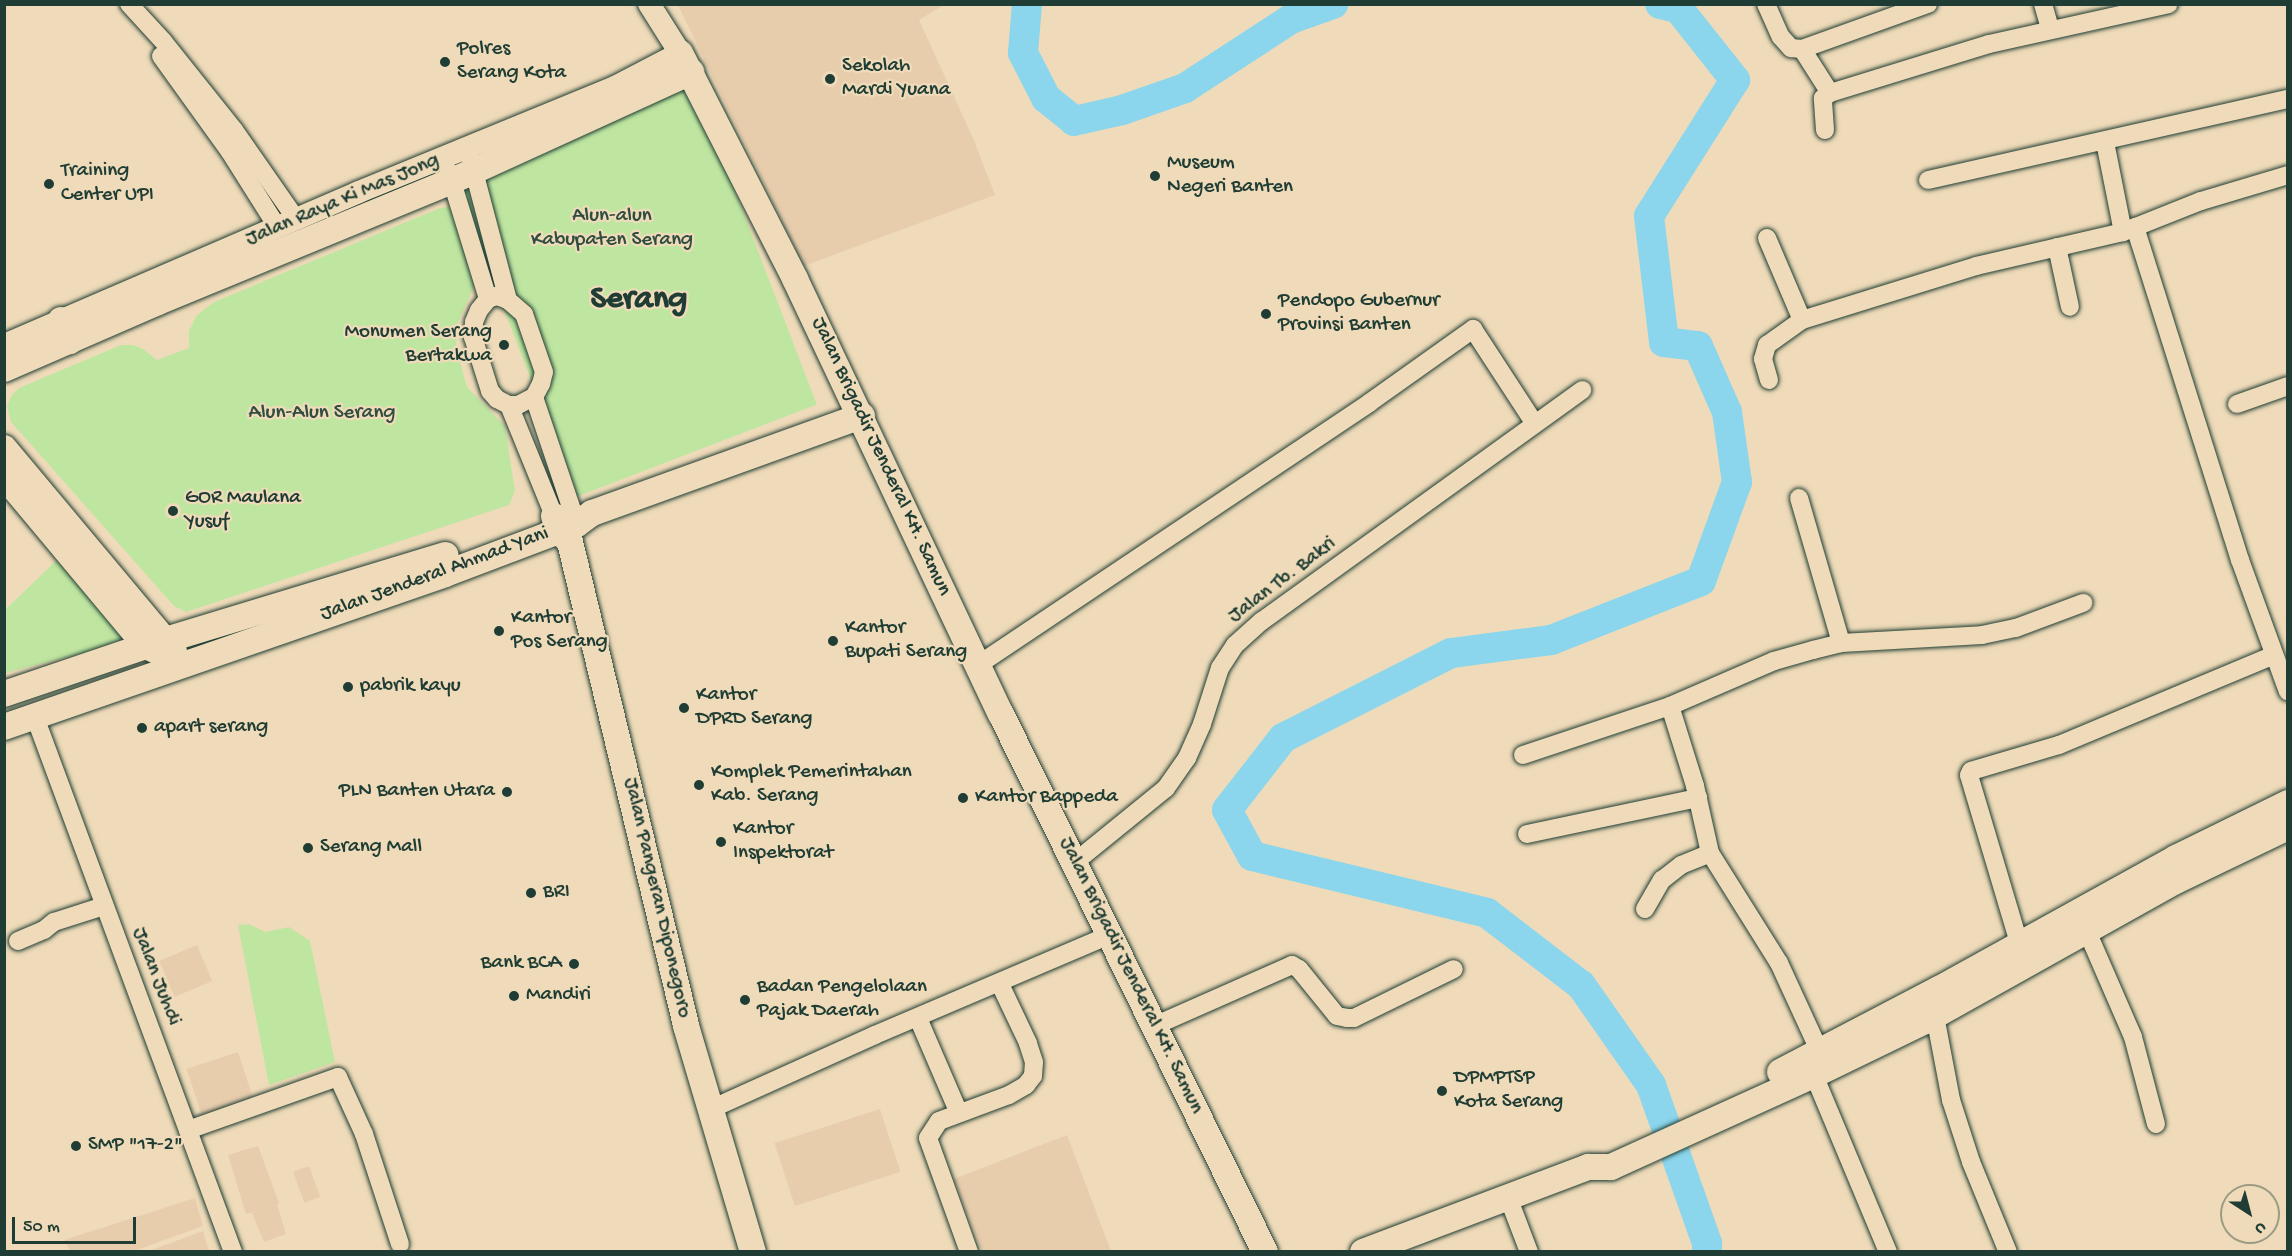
<!DOCTYPE html>
<style>
body{margin:0}
#map{position:relative;width:2292px;height:1256px;overflow:hidden;background:#efdbb9;font-family:"Gochi Hand",sans-serif}
div>[style]{position:absolute}
[style*='--x']{left:calc(var(--x)*1px);top:calc(var(--y)*1px);width:calc(var(--w)*1px);rotate:calc(var(--a)*1deg)}
.built>*{inset:0;background:#e8cdad;transform-origin:0 0}
.green>*{inset:0;background:#bfe6a1;transform-origin:0 0}
.river>*{height:30px;margin:-15px;padding:0 15px;transform-origin:15px;border-radius:15px;background:#8bd6ec}
.roads{filter:drop-shadow(0 0 2px #1f3d34) drop-shadow(0 0 2px #1f3d34)}
.minor>*{height:18px;margin:-9px;padding:0 9px;transform-origin:9px;border-radius:9px;background:#efdbb9}
.tertiary>*{height:22px;margin:-11px;padding:0 11px;transform-origin:11px;border-radius:11px;background:#efdbb9}
.secondary>*{height:26px;margin:-13px;padding:0 13px;transform-origin:13px;border-radius:13px;background:#efdbb9}
.dots>*{width:16px;height:16px;translate:-50% -50%;box-sizing:border-box;border:3px solid #efdbb9;border-radius:50%}
span{translate:-50% -50%;white-space:nowrap;text-align:center;line-height:1.15;-webkit-text-stroke:4.5px #efdbb9;paint-order:stroke}
.poi-label{font-size:21px;color:#1f3d34}
.left{translate:0 -50%;text-align:left}
.right{translate:-100% -50%;text-align:right}
.street-label{font-size:21px;color:#1f3d34}
.park-label{font-size:21px;color:#2f4e3f}
.town-label{font-size:33px;color:#1f3d34;font-weight:700}
.frame{position:absolute;inset:0;border:6px solid #1f3d34;pointer-events:none}
.north{position:absolute;left:2220px;top:1184px;width:60px;height:60px;box-sizing:border-box;background:#efdbb9;border:2px solid #9c9c84;border-radius:50%;rotate:144deg;font-size:16px;font-weight:700;line-height:24px;text-align:center;color:#1f3d34}
.north::after{content:'';display:block;margin:auto;width:21px;height:27px;background:#1f3d34;clip-path:polygon(50% 0,100% 100%,50% 72%,0 100%)}
.scale{position:absolute;left:12px;top:1217px;width:124px;height:27px;box-sizing:border-box;border:3px solid #1f3d34;border-top:0;padding-left:8px;font-size:18px;line-height:21px;white-space:nowrap;color:#1f3d34;-webkit-text-stroke:4px #efdbb9;paint-order:stroke}
</style>
<div id="map">
<div class="built">
<i style="clip-path:polygon(678px 5px,944px 5px,919px 20px,973px 138px,995px 195px,804px 266px)"></i>
<i style="left:197px;top:945px;width:39px;height:41px;rotate:67deg"></i>
<i style="left:238px;top:1052px;width:49px;height:54px;rotate:72deg"></i>
<i style="left:880px;top:1109px;width:66px;height:111px;rotate:72deg"></i>
<i style="clip-path:polygon(1067px 1135px,1111px 1251px,982px 1251px,954px 1179px)"></i>
<i style="clip-path:polygon(258px 1146px,279px 1203px,277px 1204px,286px 1234px,264px 1242px,252px 1213px,256px 1211px,246px 1214px,228px 1155px)"></i>
<i style="left:309px;top:1166px;width:33px;height:17px;rotate:70deg"></i>
<i style="clip-path:polygon(195px 1198px,203px 1226px,134px 1251px,70px 1251px,64px 1240px)"></i>
<i style="clip-path:polygon(203px 1231px,209px 1251px,149px 1251px)"></i>
</div>
<div class="green">
<i style="left:685px;top:61px;width:368px;height:258px;rotate:69deg"></i>
<i style="clip-path:polygon(448px 207px,455px 211px,475px 283px,457px 325px,456px 347px,467px 387px,505px 426px,515px 491px,509px 505px,186px 612px,174px 606px,11px 422px,7px 406px,12px 395px,19px 388px,121px 345px,133px 345px,143px 349px,157px 360px,189px 348px,189px 331px,196px 316px,214px 302px,440px 208px)"></i>
<i style="clip-path:polygon(64px 553px,129px 641px,5px 673px,5px 610px)"></i>
<i style="clip-path:polygon(249px 924px,265px 932px,289px 927px,310px 941px,335px 1062px,269px 1085px,238px 925px)"></i>
</div>
<div class="river">
<i style="--x:1027;--y:4;--w:49;--a:94.7"></i>
<i style="--x:1023;--y:53;--w:51;--a:62.9"></i>
<i style="--x:1046;--y:98;--w:36;--a:39"></i>
<i style="--x:1074;--y:121;--w:49;--a:-12.9"></i>
<i style="--x:1122;--y:110;--w:67;--a:-19.2"></i>
<i style="--x:1185;--y:88;--w:126;--a:-33.1"></i>
<i style="--x:1291;--y:19;--w:45;--a:-19.7"></i>
<i style="--x:1660;--y:4;--w:18;--a:13"></i>
<i style="--x:1678;--y:8;--w:92;--a:51.6"></i>
<i style="--x:1735;--y:80;--w:161;--a:122.3"></i>
<i style="--x:1649;--y:216;--w:127;--a:83.2"></i>
<i style="--x:1664;--y:342;--w:34;--a:7"></i>
<i style="--x:1698;--y:346;--w:72;--a:66.3"></i>
<i style="--x:1727;--y:412;--w:71;--a:81.9"></i>
<i style="--x:1737;--y:482;--w:105;--a:110"></i>
<i style="--x:1701;--y:581;--w:161;--a:158.5"></i>
<i style="--x:1551;--y:640;--w:101;--a:172.6"></i>
<i style="--x:1451;--y:653;--w:188;--a:153.2"></i>
<i style="--x:1283;--y:738;--w:91;--a:127.9"></i>
<i style="--x:1227;--y:810;--w:52;--a:61.5"></i>
<i style="--x:1252;--y:856;--w:242;--a:13.6"></i>
<i style="--x:1487;--y:913;--w:118;--a:37.5"></i>
<i style="--x:1581;--y:985;--w:122;--a:55"></i>
<i style="--x:1651;--y:1085;--w:168;--a:70.5"></i>
<i style="--x:1707;--y:1243;--w:9;--a:90"></i>
</div>
<div class="roads">
<div class="minor">
<i style="--x:129;--y:4;--w:50;--a:47.4"></i>
<i style="--x:163;--y:41;--w:114;--a:51.4"></i>
<i style="--x:234;--y:130;--w:108;--a:55.1"></i>
<i style="--x:1766;--y:4;--w:36;--a:66"></i>
<i style="--x:1781;--y:37;--w:15;--a:48"></i>
<i style="--x:1791;--y:48;--w:11;--a:5"></i>
<i style="--x:1802;--y:49;--w:134;--a:-19.7"></i>
<i style="--x:2043;--y:4;--w:26;--a:74"></i>
<i style="--x:1802;--y:49;--w:52;--a:57.5"></i>
<i style="--x:161;--y:56;--w:118;--a:54.3"></i>
<i style="--x:230;--y:152;--w:90;--a:57.7"></i>
<i style="--x:1825;--y:130;--w:32;--a:-94"></i>
<i style="--x:1823;--y:98;--w:9;--a:-36"></i>
<i style="--x:1830;--y:93;--w:166;--a:-17.1"></i>
<i style="--x:1989;--y:44;--w:184;--a:-12.5"></i>
<i style="--x:2105;--y:142;--w:92;--a:78.7"></i>
<i style="--x:471;--y:160;--w:145;--a:75.2"></i>
<i style="--x:449;--y:172;--w:133;--a:72.9"></i>
<i style="--x:1928;--y:180;--w:369;--a:-12.7"></i>
<i style="--x:2135;--y:227;--w:349;--a:72.5"></i>
<i style="--x:2240;--y:560;--w:140;--a:70"></i>
<i style="--x:1767;--y:238;--w:89;--a:66.9"></i>
<i style="--x:2057;--y:247;--w:61;--a:77.8"></i>
<i style="--x:1769;--y:380;--w:22;--a:-106"></i>
<i style="--x:1763;--y:359;--w:15;--a:-74"></i>
<i style="--x:1767;--y:345;--w:43;--a:-35.5"></i>
<i style="--x:1802;--y:320;--w:182;--a:-17.2"></i>
<i style="--x:1976;--y:266;--w:151;--a:-13"></i>
<i style="--x:2123;--y:232;--w:84;--a:-21.7"></i>
<i style="--x:2201;--y:201;--w:91;--a:-16.6"></i>
<i style="--x:534;--y:397;--w:119;--a:71.4"></i>
<i style="--x:2237;--y:404;--w:54;--a:-19.4"></i>
<i style="--x:509;--y:405;--w:9;--a:0"></i>
<i style="--x:518;--y:405;--w:18;--a:-27"></i>
<i style="--x:534;--y:397;--w:15;--a:-62"></i>
<i style="--x:541;--y:384;--w:12;--a:-76"></i>
<i style="--x:544;--y:372;--w:61;--a:-109"></i>
<i style="--x:524;--y:314;--w:21;--a:-139"></i>
<i style="--x:508;--y:300;--w:12;--a:-160"></i>
<i style="--x:497;--y:296;--w:9;--a:162"></i>
<i style="--x:488;--y:299;--w:14;--a:129"></i>
<i style="--x:479;--y:310;--w:13;--a:113"></i>
<i style="--x:474;--y:322;--w:15;--a:94"></i>
<i style="--x:473;--y:337;--w:57;--a:72.5"></i>
<i style="--x:490;--y:391;--w:11;--a:49"></i>
<i style="--x:497;--y:399;--w:13;--a:27"></i>
<i style="--x:509;--y:405;--w:120;--a:67.9"></i>
<i style="--x:1799;--y:498;--w:151;--a:73.8"></i>
<i style="--x:978;--y:665;--w:471;--a:-33.8"></i>
<i style="--x:1369;--y:403;--w:128;--a:-35.4"></i>
<i style="--x:1473;--y:329;--w:113;--a:56.9"></i>
<i style="--x:1670;--y:706;--w:84;--a:72.6"></i>
<i style="--x:1695;--y:786;--w:69;--a:77.4"></i>
<i style="--x:1710;--y:853;--w:130;--a:57.9"></i>
<i style="--x:1779;--y:963;--w:98;--a:65.3"></i>
<i style="--x:35;--y:717;--w:570;--a:69.69"></i>
<i style="--x:1523;--y:755;--w:155;--a:-18.4"></i>
<i style="--x:1670;--y:706;--w:113;--a:-23.4"></i>
<i style="--x:1774;--y:661;--w:41;--a:-15.8"></i>
<i style="--x:1813;--y:650;--w:29;--a:-14"></i>
<i style="--x:1841;--y:643;--w:141;--a:-3.2"></i>
<i style="--x:1982;--y:635;--w:35;--a:-12"></i>
<i style="--x:2016;--y:628;--w:72;--a:-20.5"></i>
<i style="--x:1527;--y:834;--w:175;--a:-11.9"></i>
<i style="--x:1075;--y:862;--w:117;--a:-39.1"></i>
<i style="--x:1166;--y:788;--w:37;--a:-55"></i>
<i style="--x:1187;--y:758;--w:37;--a:-66"></i>
<i style="--x:1202;--y:724;--w:59;--a:-72.2"></i>
<i style="--x:1220;--y:668;--w:27;--a:-57"></i>
<i style="--x:1235;--y:645;--w:36;--a:-42"></i>
<i style="--x:1262;--y:621;--w:395;--a:-35.8"></i>
<i style="--x:1645;--y:909;--w:34;--a:-60"></i>
<i style="--x:1662;--y:880;--w:24;--a:-38"></i>
<i style="--x:1681;--y:865;--w:31;--a:-22"></i>
<i style="--x:2083;--y:922;--w:125;--a:66.5"></i>
<i style="--x:2133;--y:1037;--w:90;--a:75.2"></i>
<i style="--x:18;--y:941;--w:28;--a:-23"></i>
<i style="--x:44;--y:930;--w:13;--a:-39"></i>
<i style="--x:54;--y:922;--w:52;--a:-17.7"></i>
<i style="--x:2019;--y:943;--w:175;--a:-106.6"></i>
<i style="--x:1969;--y:775;--w:4;--a:-63"></i>
<i style="--x:1971;--y:771;--w:92;--a:-16.5"></i>
<i style="--x:2059;--y:745;--w:233;--a:-22.7"></i>
<i style="--x:1935;--y:1016;--w:86;--a:79.2"></i>
<i style="--x:1951;--y:1100;--w:65;--a:72.1"></i>
<i style="--x:1971;--y:1162;--w:97;--a:67.7"></i>
<i style="--x:918;--y:1018;--w:103;--a:66.7"></i>
<i style="--x:1154;--y:1026;--w:151;--a:-23.8"></i>
<i style="--x:1292;--y:965;--w:8;--a:30"></i>
<i style="--x:1299;--y:969;--w:60;--a:51"></i>
<i style="--x:1337;--y:1016;--w:10;--a:11"></i>
<i style="--x:1347;--y:1018;--w:7;--a:0"></i>
<i style="--x:1354;--y:1018;--w:111;--a:-26.1"></i>
<i style="--x:1814;--y:1075;--w:192;--a:67.3"></i>
<i style="--x:711;--y:1109;--w:180;--a:-24.3"></i>
<i style="--x:875;--y:1035;--w:255;--a:-23.1"></i>
<i style="--x:188;--y:1130;--w:159;--a:-19.5"></i>
<i style="--x:338;--y:1077;--w:63;--a:65.5"></i>
<i style="--x:364;--y:1134;--w:116;--a:71.9"></i>
<i style="--x:1508;--y:1197;--w:59;--a:69.1"></i>
<i style="--x:969;--y:1252;--w:121;--a:-109.8"></i>
<i style="--x:928;--y:1138;--w:20;--a:-57"></i>
<i style="--x:939;--y:1121;--w:75;--a:-20.4"></i>
<i style="--x:1009;--y:1095;--w:20;--a:-30"></i>
<i style="--x:1026;--y:1085;--w:11;--a:-52"></i>
<i style="--x:1033;--y:1076;--w:14;--a:-86"></i>
<i style="--x:1034;--y:1062;--w:20;--a:-108"></i>
<i style="--x:1028;--y:1043;--w:65;--a:-115.4"></i>
</div>
<div class="tertiary">
<i style="--x:4;--y:345;--w:387;--a:-23.3"></i>
<i style="--x:359;--y:192;--w:277;--a:-22.3"></i>
<i style="--x:615;--y:87;--w:73;--a:-27.6"></i>
<i style="--x:680;--y:53;--w:58;--a:-122.3"></i>
</div>
<div class="secondary">
<i style="--x:680;--y:53;--w:254;--a:63"></i>
<i style="--x:795;--y:279;--w:481;--a:64.7"></i>
<i style="--x:1001;--y:714;--w:599;--a:63.86"></i>
<i style="--x:61;--y:320;--w:23;--a:67"></i>
<i style="--x:4;--y:369;--w:168;--a:-23.5"></i>
<i style="--x:158;--y:302;--w:318;--a:-22.4"></i>
<i style="--x:452;--y:181;--w:263;--a:-24.5"></i>
<i style="--x:4;--y:448;--w:265;--a:50.1"></i>
<i style="--x:4;--y:476;--w:222;--a:50.1"></i>
<i style="--x:146;--y:646;--w:14;--a:25"></i>
<i style="--x:554;--y:516;--w:15;--a:74"></i>
<i style="--x:558;--y:530;--w:17;--a:45"></i>
<i style="--x:570;--y:542;--w:498;--a:76.5"></i>
<i style="--x:686;--y:1026;--w:236;--a:73.5"></i>
<i style="--x:4;--y:694;--w:150;--a:-18.7"></i>
<i style="--x:146;--y:646;--w:313;--a:-16.9"></i>
<i style="--x:4;--y:727;--w:467;--a:-19.1"></i>
<i style="--x:445;--y:574;--w:141;--a:-20.7"></i>
<i style="--x:577;--y:524;--w:19;--a:-36"></i>
<i style="--x:592;--y:513;--w:287;--a:-19.8"></i>
<i style="--x:1780;--y:1072;--w:179;--a:-27.6"></i>
<i style="--x:1939;--y:989;--w:271;--a:-28.9"></i>
<i style="--x:2176;--y:858;--w:125;--a:-26.2"></i>
<i style="--x:1363;--y:1252;--w:241;--a:-20.7"></i>
<i style="--x:1588;--y:1167;--w:23;--a:0"></i>
<i style="--x:1611;--y:1167;--w:223;--a:-24.4"></i>
<i style="--x:1814;--y:1075;--w:123;--a:-25.9"></i>
<i style="--x:1925;--y:1021;--w:287;--a:-29.2"></i>
<i style="--x:2176;--y:881;--w:124;--a:-25.7"></i>
</div>
</div>
<div class="dots">
<i style="left:445px;top:62px;background:#1f3d34"></i>
<i style="left:830px;top:79px;background:#1f3d34"></i>
<i style="left:1155px;top:176px;background:#1f3d34"></i>
<i style="left:49px;top:184px;background:#1f3d34"></i>
<i style="left:1266px;top:314px;background:#1f3d34"></i>
<i style="left:504px;top:345px;background:#1f3d34"></i>
<i style="left:173px;top:511px;background:#1f3d34"></i>
<i style="left:499px;top:631px;background:#1f3d34"></i>
<i style="left:833px;top:641px;background:#1f3d34"></i>
<i style="left:348px;top:687px;background:#1f3d34"></i>
<i style="left:684px;top:708px;background:#1f3d34"></i>
<i style="left:142px;top:728px;background:#1f3d34"></i>
<i style="left:699px;top:785px;background:#1f3d34"></i>
<i style="left:507px;top:792px;background:#1f3d34"></i>
<i style="left:963px;top:798px;background:#1f3d34"></i>
<i style="left:721px;top:842px;background:#1f3d34"></i>
<i style="left:308px;top:848px;background:#1f3d34"></i>
<i style="left:531px;top:893px;background:#1f3d34"></i>
<i style="left:574px;top:964px;background:#1f3d34"></i>
<i style="left:514px;top:996px;background:#1f3d34"></i>
<i style="left:745px;top:1000px;background:#1f3d34"></i>
<i style="left:1442px;top:1091px;background:#1f3d34"></i>
<i style="left:76px;top:1146px;background:#1f3d34"></i>
</div>
<div class="poi-label">
<span class="left" style="left:457px;top:62px">Polres<br>Serang Kota</span>
<span class="left" style="left:842px;top:79px">Sekolah<br>Mardi Yuana</span>
<span class="left" style="left:1167px;top:176px">Museum<br>Negeri Banten</span>
<span class="left" style="left:61px;top:184px">Training<br>Center UPI</span>
<span class="left" style="left:1278px;top:314px">Pendopo Gubernur<br>Provinsi Banten</span>
<span class="right" style="left:492px;top:345px">Monumen Serang<br>Bertakwa</span>
<span class="left" style="left:185px;top:511px">GOR Maulana<br>Yusuf</span>
<span class="left" style="left:511px;top:631px">Kantor<br>Pos Serang</span>
<span class="left" style="left:845px;top:641px">Kantor<br>Bupati Serang</span>
<span class="left" style="left:360px;top:687px">pabrik kayu</span>
<span class="left" style="left:696px;top:708px">Kantor<br>DPRD Serang</span>
<span class="left" style="left:154px;top:728px">apart serang</span>
<span class="left" style="left:711px;top:785px">Komplek Pemerintahan<br>Kab. Serang</span>
<span class="right" style="left:495px;top:792px">PLN Banten Utara</span>
<span class="left" style="left:975px;top:798px">Kantor Bappeda</span>
<span class="left" style="left:733px;top:842px">Kantor<br>Inspektorat</span>
<span class="left" style="left:320px;top:848px">Serang Mall</span>
<span class="left" style="left:543px;top:893px">BRI</span>
<span class="right" style="left:562px;top:964px">Bank BCA</span>
<span class="left" style="left:757px;top:1000px">Badan Pengelolaan<br>Pajak Daerah</span>
<span class="left" style="left:526px;top:996px">Mandiri</span>
<span class="left" style="left:1454px;top:1091px">DPMPTSP<br>Kota Serang</span>
<span class="left" style="left:88px;top:1146px">SMP "17-2"</span>
</div>
<div class="street-label">
<span style="left:343px;top:201px;rotate:-23deg">Jalan Raya Ki Mas Jong</span>
<span style="left:880px;top:457px;rotate:65deg">Jalan Brigadir Jenderal KH. Samun</span>
<span style="left:435px;top:575px;rotate:-20deg">Jalan Jenderal Ahmad Yani</span>
<span style="left:1283px;top:581px;rotate:-37deg">Jalan Tb. Bakri</span>
<span style="left:656px;top:898px;rotate:77deg">Jalan Pangeran Diponegoro</span>
<span style="left:1130px;top:976px;rotate:64deg">Jalan Brigadir Jenderal KH. Samun</span>
<span style="left:155px;top:977px;rotate:69deg">Jalan Juhdi</span>
</div>
<div class="park-label">
<span style="left:612px;top:229px">Alun-alun<br>Kabupaten Serang</span>
<span style="left:322px;top:414px">Alun-Alun Serang</span>
</div>
<div class="town-label">
<span style="left:639px;top:301px">Serang</span>
</div>
<div class="frame"></div>
<div class="north">U</div>
<div class="scale">50 m</div>
</div>
